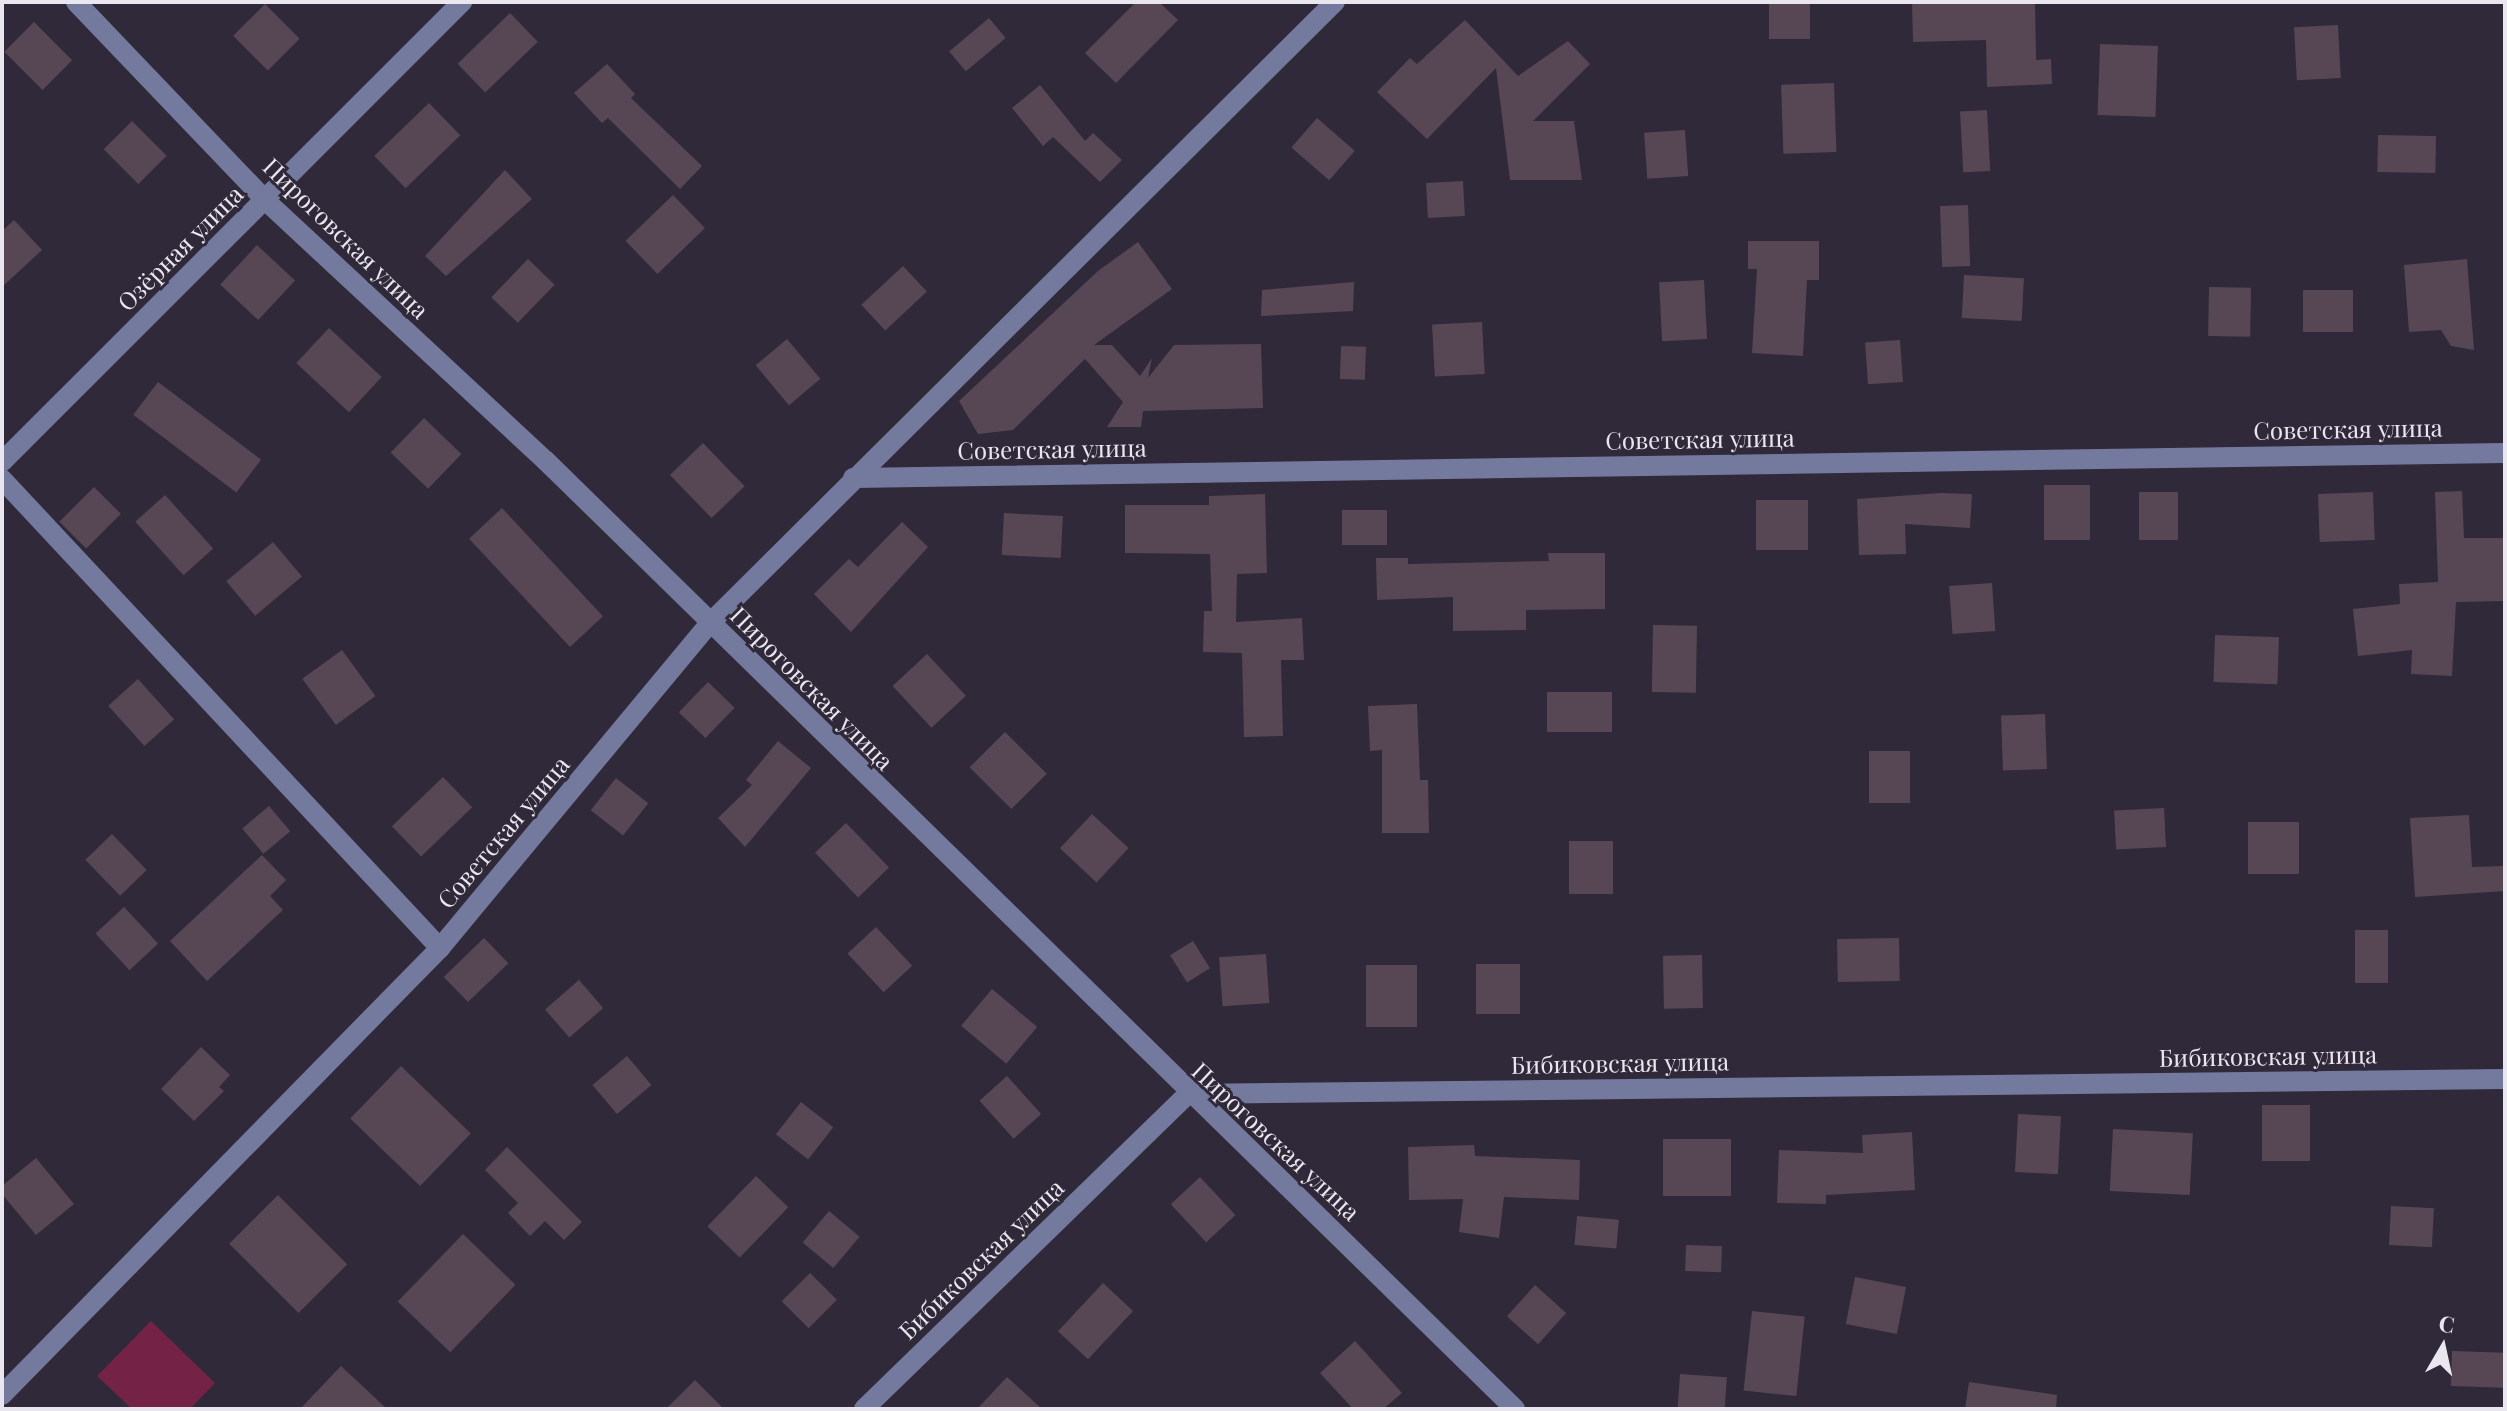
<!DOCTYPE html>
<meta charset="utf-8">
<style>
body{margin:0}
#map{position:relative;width:2507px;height:1411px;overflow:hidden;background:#302939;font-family:"Playfair Display",serif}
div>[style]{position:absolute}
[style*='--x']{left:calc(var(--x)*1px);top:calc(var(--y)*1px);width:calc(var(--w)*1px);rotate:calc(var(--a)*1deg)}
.green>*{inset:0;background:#742245}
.building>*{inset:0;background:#574754;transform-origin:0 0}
.minor>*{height:20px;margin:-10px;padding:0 10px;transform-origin:10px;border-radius:10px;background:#74799e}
span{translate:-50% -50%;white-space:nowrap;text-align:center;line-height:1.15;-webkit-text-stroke:6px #302939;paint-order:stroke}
.street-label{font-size:24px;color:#eae6f0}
.frame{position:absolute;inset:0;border:4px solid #eae6f0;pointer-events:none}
.north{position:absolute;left:2403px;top:1307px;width:80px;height:80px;-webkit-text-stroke:6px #302939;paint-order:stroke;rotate:9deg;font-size:22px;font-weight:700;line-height:32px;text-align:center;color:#eae6f0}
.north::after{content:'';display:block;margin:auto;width:28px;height:36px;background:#eae6f0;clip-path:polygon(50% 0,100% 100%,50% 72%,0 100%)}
</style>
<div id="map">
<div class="green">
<i style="clip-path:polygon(151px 1321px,215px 1383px,190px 1409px,132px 1409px,97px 1376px)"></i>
</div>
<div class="building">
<i style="clip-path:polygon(1136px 2px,1159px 2px,1178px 20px,1116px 83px,1085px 53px)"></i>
<i style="left:1769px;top:2px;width:41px;height:37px"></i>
<i style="clip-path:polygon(1912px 2px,2035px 2px,2036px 60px,2051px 59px,2052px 84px,1987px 87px,1986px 40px,1913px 42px)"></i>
<i style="left:265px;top:4px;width:49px;height:45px;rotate:45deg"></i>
<i style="left:510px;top:13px;width:40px;height:73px;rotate:46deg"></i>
<i style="left:989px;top:18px;width:26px;height:52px;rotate:50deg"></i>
<i style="clip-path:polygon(1465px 20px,1518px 76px,1568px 41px,1590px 64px,1533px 121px,1574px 121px,1582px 180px,1510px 180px,1496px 68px,1427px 139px,1377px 92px,1410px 58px,1417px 64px)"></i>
<i style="left:34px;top:22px;width:54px;height:42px;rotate:45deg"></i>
<i style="left:2338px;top:25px;width:53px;height:44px;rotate:87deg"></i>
<i style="left:2100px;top:44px;width:58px;height:71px;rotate:2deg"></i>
<i style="clip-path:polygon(607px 64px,635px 94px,631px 98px,702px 166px,680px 189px,608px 118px,602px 123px,574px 93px)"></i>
<i style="left:1834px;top:83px;width:69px;height:53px;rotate:88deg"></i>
<i style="clip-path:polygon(1040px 85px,1085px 141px,1093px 133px,1122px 160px,1100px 182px,1053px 137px,1043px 146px,1012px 108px)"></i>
<i style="left:429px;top:103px;width:45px;height:76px;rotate:46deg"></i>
<i style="left:1987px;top:110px;width:61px;height:27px;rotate:87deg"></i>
<i style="left:1317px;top:118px;width:50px;height:39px;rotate:41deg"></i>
<i style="left:132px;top:121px;width:49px;height:40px;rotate:45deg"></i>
<i style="left:1685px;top:130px;width:46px;height:41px;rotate:86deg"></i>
<i style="left:2378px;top:135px;width:58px;height:37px;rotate:1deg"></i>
<i style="clip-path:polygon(505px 170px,532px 199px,446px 276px,425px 256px)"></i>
<i style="left:1463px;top:181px;width:35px;height:37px;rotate:87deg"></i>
<i style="left:673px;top:195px;width:46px;height:66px;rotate:46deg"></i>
<i style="left:1968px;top:205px;width:61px;height:28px;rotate:88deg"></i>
<i style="clip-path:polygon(14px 220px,42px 250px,2px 287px,2px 231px)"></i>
<i style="clip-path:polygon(1748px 241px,1819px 241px,1819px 280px,1807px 280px,1803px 356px,1752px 353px,1757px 269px,1748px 269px)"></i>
<i style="clip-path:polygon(1138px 242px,1172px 289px,1094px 345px,1112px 345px,1140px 376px,1152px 358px,1148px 378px,1174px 345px,1261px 344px,1263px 408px,1143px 411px,1141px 427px,1107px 427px,1123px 402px,1085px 359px,1013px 430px,978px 434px,959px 401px,1098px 271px)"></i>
<i style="left:257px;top:245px;width:52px;height:54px;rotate:43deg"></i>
<i style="left:528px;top:259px;width:37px;height:53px;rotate:44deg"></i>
<i style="clip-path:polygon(2467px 259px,2474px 350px,2451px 346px,2441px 330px,2409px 332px,2404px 265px)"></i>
<i style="left:903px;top:266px;width:35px;height:57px;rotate:47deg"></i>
<i style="left:1964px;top:275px;width:60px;height:43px;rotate:3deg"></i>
<i style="left:1704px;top:280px;width:59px;height:45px;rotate:87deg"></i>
<i style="clip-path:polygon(1354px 282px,1353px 311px,1261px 316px,1262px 290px)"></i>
<i style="left:2209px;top:287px;width:42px;height:49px;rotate:1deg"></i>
<i style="left:2353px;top:290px;width:42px;height:50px;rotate:90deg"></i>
<i style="left:1482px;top:322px;width:52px;height:50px;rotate:87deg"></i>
<i style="left:329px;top:328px;width:72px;height:48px;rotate:43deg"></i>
<i style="left:787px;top:339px;width:52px;height:41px;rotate:50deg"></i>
<i style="left:1900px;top:340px;width:42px;height:35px;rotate:86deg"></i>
<i style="left:1341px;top:346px;width:25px;height:33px;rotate:2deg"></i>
<i style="left:158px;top:382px;width:129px;height:41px;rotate:37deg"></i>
<i style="left:424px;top:418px;width:52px;height:48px;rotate:44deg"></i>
<i style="left:703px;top:443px;width:60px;height:46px;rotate:46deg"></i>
<i style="left:2044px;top:485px;width:46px;height:55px"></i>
<i style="left:94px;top:487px;width:38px;height:49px;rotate:45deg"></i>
<i style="clip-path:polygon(2462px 491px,2464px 538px,2505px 538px,2505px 601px,2456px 602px,2452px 676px,2411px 674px,2412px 650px,2358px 656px,2353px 609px,2400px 604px,2399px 584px,2438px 582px,2435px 492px)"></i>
<i style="left:2178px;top:492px;width:48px;height:39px;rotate:90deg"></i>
<i style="left:2373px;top:492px;width:48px;height:55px;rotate:88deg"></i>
<i style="clip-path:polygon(1940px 493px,1972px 494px,1970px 528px,1905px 524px,1906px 554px,1859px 555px,1857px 499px)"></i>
<i style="clip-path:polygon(1265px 494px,1267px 573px,1237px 574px,1236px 622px,1302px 618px,1304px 660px,1281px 660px,1283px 736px,1244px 737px,1242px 653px,1203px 652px,1204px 611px,1212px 611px,1210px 554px,1125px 553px,1125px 505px,1209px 505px,1209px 496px)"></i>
<i style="left:165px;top:495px;width:72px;height:40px;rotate:48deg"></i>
<i style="left:1756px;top:500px;width:52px;height:50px"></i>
<i style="left:502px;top:508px;width:148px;height:45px;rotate:47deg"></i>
<i style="left:1342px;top:510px;width:45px;height:35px"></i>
<i style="left:1004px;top:513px;width:59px;height:42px;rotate:3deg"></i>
<i style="clip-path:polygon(902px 522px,928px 547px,851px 632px,814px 594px,849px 559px,858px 567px)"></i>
<i style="left:273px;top:542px;width:45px;height:61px;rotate:50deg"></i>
<i style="clip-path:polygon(1548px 553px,1605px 553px,1605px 609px,1526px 610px,1526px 630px,1453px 631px,1453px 597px,1377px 600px,1376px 558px,1408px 558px,1408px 564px,1549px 561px)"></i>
<i style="left:1992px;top:583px;width:48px;height:43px;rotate:86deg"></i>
<i style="left:1653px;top:625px;width:44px;height:67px;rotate:1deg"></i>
<i style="left:2215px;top:635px;width:64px;height:47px;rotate:2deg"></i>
<i style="left:342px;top:650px;width:57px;height:49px;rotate:54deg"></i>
<i style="left:927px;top:654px;width:57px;height:47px;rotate:47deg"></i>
<i style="left:138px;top:679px;width:54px;height:40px;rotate:48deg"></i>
<i style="left:708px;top:682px;width:37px;height:42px;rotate:44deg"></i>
<i style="left:1547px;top:692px;width:65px;height:40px"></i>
<i style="clip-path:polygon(1417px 704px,1420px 780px,1428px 780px,1429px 833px,1382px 833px,1382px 750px,1370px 751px,1368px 706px)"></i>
<i style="left:2045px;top:714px;width:55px;height:44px;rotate:88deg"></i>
<i style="left:1005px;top:732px;width:59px;height:50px;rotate:45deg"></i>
<i style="clip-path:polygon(778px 741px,811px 768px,745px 847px,718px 818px,752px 785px,746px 780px)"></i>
<i style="left:1910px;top:751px;width:52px;height:41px;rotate:90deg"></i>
<i style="left:443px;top:777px;width:42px;height:71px;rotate:46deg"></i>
<i style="left:616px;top:778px;width:41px;height:41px;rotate:38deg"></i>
<i style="left:269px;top:806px;width:33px;height:35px;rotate:50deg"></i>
<i style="left:2164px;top:808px;width:39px;height:50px;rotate:87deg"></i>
<i style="left:1092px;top:814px;width:50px;height:47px;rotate:43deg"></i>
<i style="clip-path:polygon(2469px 815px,2472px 867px,2505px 866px,2505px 891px,2415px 897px,2410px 818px)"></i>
<i style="left:2248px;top:822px;width:51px;height:52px"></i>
<i style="left:846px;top:823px;width:62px;height:43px;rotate:46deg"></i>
<i style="left:112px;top:834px;width:50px;height:37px;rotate:46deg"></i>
<i style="left:1569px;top:841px;width:44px;height:53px"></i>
<i style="clip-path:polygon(262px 855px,286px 880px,270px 896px,283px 910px,207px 981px,170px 941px)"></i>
<i style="left:124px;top:907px;width:50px;height:39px;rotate:47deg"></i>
<i style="left:876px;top:927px;width:53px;height:39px;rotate:47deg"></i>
<i style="left:2355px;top:930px;width:33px;height:53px"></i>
<i style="left:484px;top:938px;width:35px;height:56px;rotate:46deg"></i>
<i style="left:1899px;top:938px;width:43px;height:62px;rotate:89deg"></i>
<i style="left:1193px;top:941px;width:32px;height:27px;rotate:58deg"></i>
<i style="left:1266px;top:954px;width:49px;height:47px;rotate:86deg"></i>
<i style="left:1702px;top:955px;width:53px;height:39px;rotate:89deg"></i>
<i style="left:1476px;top:964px;width:44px;height:50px"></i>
<i style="left:1366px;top:965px;width:51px;height:62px"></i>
<i style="left:579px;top:980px;width:37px;height:45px;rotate:49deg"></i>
<i style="left:992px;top:989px;width:59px;height:48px;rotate:40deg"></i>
<i style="clip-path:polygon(201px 1047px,230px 1075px,219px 1087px,224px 1091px,194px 1121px,161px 1089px)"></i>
<i style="left:627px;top:1056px;width:38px;height:45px;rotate:50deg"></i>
<i style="left:401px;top:1066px;width:97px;height:73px;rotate:44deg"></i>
<i style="left:1007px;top:1076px;width:51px;height:37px;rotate:48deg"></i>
<i style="left:801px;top:1102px;width:41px;height:41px;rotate:38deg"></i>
<i style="left:2262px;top:1105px;width:48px;height:56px"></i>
<i style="left:2018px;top:1114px;width:43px;height:58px;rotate:3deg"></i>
<i style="left:2113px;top:1129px;width:80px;height:62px;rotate:3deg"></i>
<i style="clip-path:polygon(1912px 1132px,1915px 1190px,1826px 1195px,1826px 1204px,1777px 1203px,1779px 1150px,1863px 1153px,1862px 1135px)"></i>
<i style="left:1663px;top:1139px;width:68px;height:57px"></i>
<i style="clip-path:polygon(1474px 1145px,1475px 1156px,1580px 1160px,1579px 1200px,1504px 1197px,1499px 1238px,1459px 1232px,1463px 1199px,1409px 1200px,1408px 1147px)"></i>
<i style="clip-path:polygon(507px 1147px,582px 1222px,564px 1240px,545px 1221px,530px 1236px,508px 1213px,518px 1203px,485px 1170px)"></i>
<i style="clip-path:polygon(36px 1158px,74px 1204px,36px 1235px,2px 1194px,2px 1186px)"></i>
<i style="left:756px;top:1176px;width:45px;height:70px;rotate:44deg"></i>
<i style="left:1200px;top:1177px;width:52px;height:40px;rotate:47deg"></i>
<i style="left:278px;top:1195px;width:98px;height:69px;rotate:45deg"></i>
<i style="left:2391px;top:1206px;width:43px;height:39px;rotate:3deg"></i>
<i style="left:829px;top:1211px;width:40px;height:41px;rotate:40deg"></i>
<i style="left:1577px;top:1216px;width:42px;height:29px;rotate:5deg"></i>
<i style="left:463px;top:1234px;width:73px;height:94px;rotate:44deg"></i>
<i style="left:1686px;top:1245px;width:36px;height:26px;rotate:2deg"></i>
<i style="left:810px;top:1273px;width:38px;height:40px;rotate:45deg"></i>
<i style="left:1855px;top:1277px;width:52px;height:48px;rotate:11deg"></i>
<i style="left:1103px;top:1283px;width:41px;height:66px;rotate:43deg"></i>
<i style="left:1535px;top:1285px;width:42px;height:42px;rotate:42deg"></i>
<i style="left:1752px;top:1311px;width:53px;height:80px;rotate:6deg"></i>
<i style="clip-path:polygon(1355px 1341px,1402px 1393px,1383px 1409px,1353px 1409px,1320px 1373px)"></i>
<i style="left:2452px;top:1351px;width:53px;height:35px;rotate:2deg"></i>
<i style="clip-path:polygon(341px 1366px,387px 1409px,300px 1409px)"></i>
<i style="left:1680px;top:1374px;width:47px;height:35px;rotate:4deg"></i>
<i style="clip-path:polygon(1007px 1377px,1042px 1409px,977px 1409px)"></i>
<i style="clip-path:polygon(695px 1380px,724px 1409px,666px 1409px)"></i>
<i style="clip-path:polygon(1969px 1382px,2057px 1395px,2056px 1409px,1965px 1409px)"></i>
</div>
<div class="minor">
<i style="--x:76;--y:2;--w:274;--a:46.3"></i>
<i style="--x:265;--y:200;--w:382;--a:42.9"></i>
<i style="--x:545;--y:460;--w:1357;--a:44.37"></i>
<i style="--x:2;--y:462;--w:651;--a:-45"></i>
<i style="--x:853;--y:478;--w:1652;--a:-0.87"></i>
<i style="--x:2;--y:479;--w:642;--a:46.96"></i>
<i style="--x:2;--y:1395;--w:626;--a:-45.58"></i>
<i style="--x:440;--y:948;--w:423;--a:-50.3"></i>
<i style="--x:710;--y:623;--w:881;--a:-44.82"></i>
<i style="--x:864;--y:1409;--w:452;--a:-44.2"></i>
<i style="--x:1188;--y:1094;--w:1317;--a:-0.65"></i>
</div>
<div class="street-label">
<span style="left:346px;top:238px;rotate:44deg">Пироговская улица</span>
<span style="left:180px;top:248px;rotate:-45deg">Озёрная улица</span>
<span style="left:2348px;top:429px;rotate:-1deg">Советская улица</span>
<span style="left:1700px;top:439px;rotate:-1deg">Советская улица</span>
<span style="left:1052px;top:449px;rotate:-1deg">Советская улица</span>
<span style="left:812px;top:688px;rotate:45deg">Пироговская улица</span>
<span style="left:503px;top:832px;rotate:-50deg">Советская улица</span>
<span style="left:2268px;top:1056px;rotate:-1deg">Бибиковская улица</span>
<span style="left:1620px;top:1063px;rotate:-1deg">Бибиковская улица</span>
<span style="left:1276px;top:1141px;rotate:43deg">Пироговская улица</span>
<span style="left:981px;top:1259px;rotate:-44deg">Бибиковская улица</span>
</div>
<div class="frame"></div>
<div class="north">С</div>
</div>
